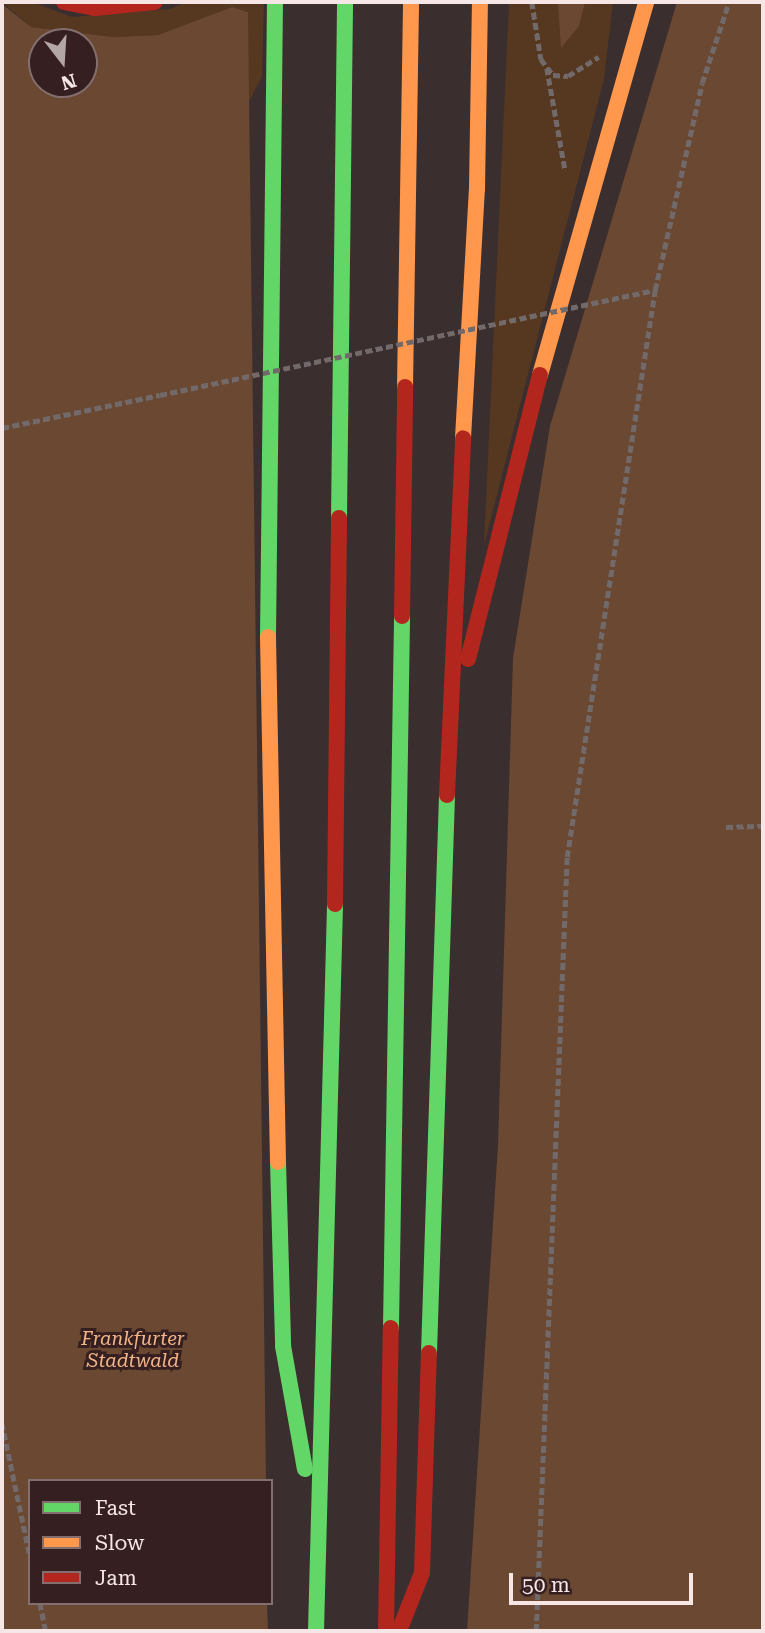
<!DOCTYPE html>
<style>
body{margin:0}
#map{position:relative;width:765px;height:1633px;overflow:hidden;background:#3b2e2f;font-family:"Roboto Serif",serif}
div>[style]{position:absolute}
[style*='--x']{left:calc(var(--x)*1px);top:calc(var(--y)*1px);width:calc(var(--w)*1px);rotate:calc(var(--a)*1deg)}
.green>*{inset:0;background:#563720}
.forest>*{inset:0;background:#6a4831}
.path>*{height:4.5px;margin-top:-2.25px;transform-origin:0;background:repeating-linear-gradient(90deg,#71696a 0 7px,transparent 0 10.5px)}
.fast>*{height:16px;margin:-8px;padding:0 8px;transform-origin:8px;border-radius:8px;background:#63d668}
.slow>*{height:16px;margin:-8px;padding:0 8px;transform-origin:8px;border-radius:8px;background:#ff974d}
.jam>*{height:16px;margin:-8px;padding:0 8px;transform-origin:8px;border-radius:8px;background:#b3261e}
.path-bridge>*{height:4.5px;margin-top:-2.25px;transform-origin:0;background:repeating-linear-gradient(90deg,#71696a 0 7px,transparent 0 10.5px)}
span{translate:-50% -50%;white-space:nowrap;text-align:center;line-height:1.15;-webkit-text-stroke:6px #361f20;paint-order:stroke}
.park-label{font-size:19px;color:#f4b588;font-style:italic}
.frame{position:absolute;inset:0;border:4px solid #f6e6e6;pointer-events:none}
.legend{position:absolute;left:28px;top:1479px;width:245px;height:126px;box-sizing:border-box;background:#361f20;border:2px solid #836f6f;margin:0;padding:9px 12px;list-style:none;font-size:21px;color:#f6e6e6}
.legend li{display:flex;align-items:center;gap:14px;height:35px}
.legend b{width:35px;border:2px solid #836f6f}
.north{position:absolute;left:28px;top:28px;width:70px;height:70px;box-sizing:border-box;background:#361f20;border:2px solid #836f6f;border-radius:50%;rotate:163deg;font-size:19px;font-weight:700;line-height:28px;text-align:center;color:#f6e6e6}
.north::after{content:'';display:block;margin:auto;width:24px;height:32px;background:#b5a6a6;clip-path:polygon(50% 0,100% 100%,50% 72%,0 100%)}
.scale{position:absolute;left:509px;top:1573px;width:184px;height:32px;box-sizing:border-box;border:4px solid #f6e6e6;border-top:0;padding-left:9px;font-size:21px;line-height:24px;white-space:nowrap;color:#f6e6e6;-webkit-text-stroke:5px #361f20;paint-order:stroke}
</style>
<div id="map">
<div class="green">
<i style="clip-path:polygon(2px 2px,32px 2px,72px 17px,170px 9px,186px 2px,264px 2px,262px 77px,247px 105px,248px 12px,232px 7px,158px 35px,113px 37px,31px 27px)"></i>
<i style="clip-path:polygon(509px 2px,613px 2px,604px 79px,484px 545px)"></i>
</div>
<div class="forest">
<i style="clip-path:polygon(558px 2px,585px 2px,579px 26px,561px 48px)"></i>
<i style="clip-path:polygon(677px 2px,763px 2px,763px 1631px,467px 1631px,498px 1145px,513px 658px,550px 426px)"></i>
<i style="clip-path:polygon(evenodd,2px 4px,31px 27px,113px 37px,158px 35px,232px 7px,248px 12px,266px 1481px,30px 1481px,30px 1603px,267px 1603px,268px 1631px,2px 1631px,2px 4px,42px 42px,84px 42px,84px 84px,42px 84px,42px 42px)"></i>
</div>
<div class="path">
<i style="--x:532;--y:2;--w:58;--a:81"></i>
<i style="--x:541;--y:59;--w:20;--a:53"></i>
<i style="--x:553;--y:75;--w:15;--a:4"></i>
<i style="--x:568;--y:76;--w:36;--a:-32"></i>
<i style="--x:547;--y:68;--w:103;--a:79.9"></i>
<i style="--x:2;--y:428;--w:161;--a:-11.8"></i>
<i style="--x:726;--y:827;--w:37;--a:-2"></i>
<i style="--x:2;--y:1423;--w:136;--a:78.1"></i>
<i style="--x:40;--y:1603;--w:29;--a:78"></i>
<i style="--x:536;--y:1631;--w:775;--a:-87.71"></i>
<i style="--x:567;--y:857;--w:574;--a:-81.18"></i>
<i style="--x:655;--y:290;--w:212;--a:-77.2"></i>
<i style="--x:702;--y:83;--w:85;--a:-71.6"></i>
</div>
<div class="fast">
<i style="--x:339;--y:518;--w:516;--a:-89.33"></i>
<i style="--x:268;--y:637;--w:635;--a:-89.37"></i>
<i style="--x:278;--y:1162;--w:184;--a:88.4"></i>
<i style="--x:283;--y:1346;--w:125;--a:79.9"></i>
<i style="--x:391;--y:1328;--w:712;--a:-89.11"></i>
<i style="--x:429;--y:1353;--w:558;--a:-88.15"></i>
<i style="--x:316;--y:1631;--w:727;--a:-88.5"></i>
</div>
<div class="slow">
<i style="--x:540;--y:375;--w:388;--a:-74.1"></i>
<i style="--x:405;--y:387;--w:385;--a:-89.1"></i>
<i style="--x:463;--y:438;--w:249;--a:-86.8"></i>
<i style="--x:477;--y:189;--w:187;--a:-89.1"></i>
<i style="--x:268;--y:637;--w:525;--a:88.91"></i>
</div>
<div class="jam">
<i style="--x:64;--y:2;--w:32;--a:11"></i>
<i style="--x:95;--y:8;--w:60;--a:-5.7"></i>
<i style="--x:402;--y:616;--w:229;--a:-89.2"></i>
<i style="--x:468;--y:659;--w:293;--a:-75.8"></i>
<i style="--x:447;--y:795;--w:357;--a:-87.4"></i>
<i style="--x:335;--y:904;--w:386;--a:-89.4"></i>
<i style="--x:386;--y:1631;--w:303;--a:-89.1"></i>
<i style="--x:399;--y:1631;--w:62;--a:-68.4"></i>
<i style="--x:422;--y:1573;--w:220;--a:-88.2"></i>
</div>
<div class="path-bridge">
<i style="--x:160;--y:395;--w:506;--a:-11.98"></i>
</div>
<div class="park-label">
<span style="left:133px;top:1350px">Frankfurter<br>Stadtwald</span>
</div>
<div class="frame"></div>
<ul class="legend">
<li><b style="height:9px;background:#63d668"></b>Fast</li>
<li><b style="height:9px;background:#ff974d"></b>Slow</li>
<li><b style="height:9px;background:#b3261e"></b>Jam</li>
</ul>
<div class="north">N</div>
<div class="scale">50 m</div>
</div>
